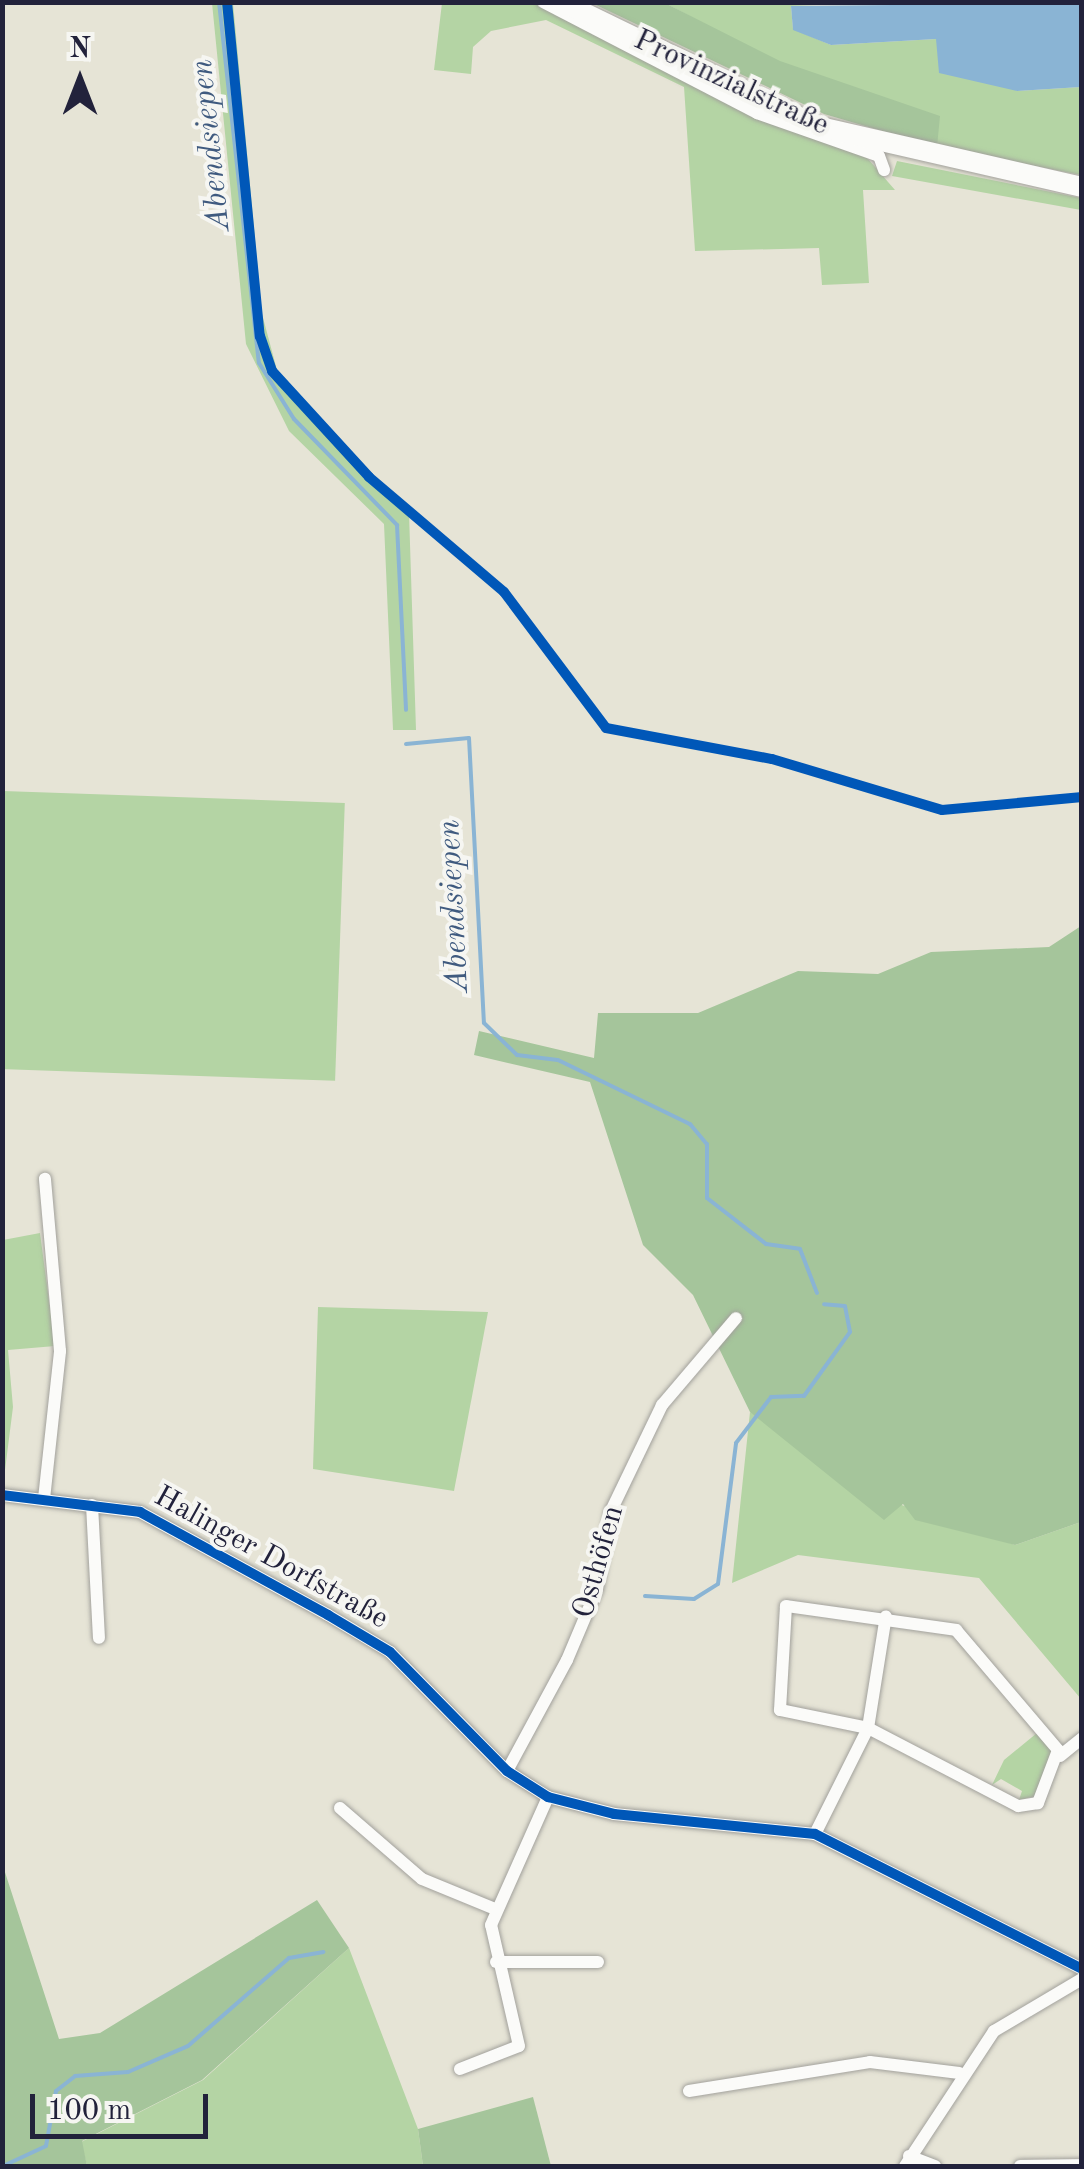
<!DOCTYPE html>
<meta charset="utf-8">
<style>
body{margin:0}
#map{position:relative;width:1084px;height:2169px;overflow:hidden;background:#e6e4d6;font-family:"Old Standard TT",serif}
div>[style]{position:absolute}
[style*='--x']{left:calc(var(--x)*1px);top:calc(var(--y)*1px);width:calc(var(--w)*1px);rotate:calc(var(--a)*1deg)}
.green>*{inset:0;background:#b4d4a4;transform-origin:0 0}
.forest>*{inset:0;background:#a5c59b}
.water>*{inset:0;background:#8ab4d4}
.stream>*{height:4px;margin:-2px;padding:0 2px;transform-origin:2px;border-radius:2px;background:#8ab4d4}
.roads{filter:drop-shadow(0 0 2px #a2a19c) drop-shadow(0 0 2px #a2a19c)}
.street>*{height:12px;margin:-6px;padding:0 6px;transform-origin:6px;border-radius:6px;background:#fbfbf9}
.primary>*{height:20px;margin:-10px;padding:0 10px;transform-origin:10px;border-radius:10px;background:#fbfbf9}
.cycleway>*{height:10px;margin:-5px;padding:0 5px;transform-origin:5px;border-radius:5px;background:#0057b8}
span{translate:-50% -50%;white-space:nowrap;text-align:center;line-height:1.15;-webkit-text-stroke:8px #f6f6f2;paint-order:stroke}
.street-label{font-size:30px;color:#22223b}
.water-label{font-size:32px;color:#3f5a7f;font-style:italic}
.frame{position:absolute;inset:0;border:5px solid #22223b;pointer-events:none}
.north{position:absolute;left:30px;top:30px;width:100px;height:100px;-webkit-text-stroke:8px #f6f6f2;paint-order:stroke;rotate:0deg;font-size:28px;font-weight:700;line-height:40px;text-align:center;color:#22223b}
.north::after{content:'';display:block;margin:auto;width:35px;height:45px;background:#22223b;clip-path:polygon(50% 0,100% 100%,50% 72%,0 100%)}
.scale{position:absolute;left:30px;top:2094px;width:178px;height:45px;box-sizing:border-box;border:5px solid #22223b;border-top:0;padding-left:12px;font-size:30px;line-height:35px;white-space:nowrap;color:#22223b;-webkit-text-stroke:8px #f6f6f2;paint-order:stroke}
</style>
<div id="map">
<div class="green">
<i style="clip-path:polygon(212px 3px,233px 3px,262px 314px,281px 385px,409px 513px,416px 730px,393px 730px,384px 524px,289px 431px,246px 344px)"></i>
<i style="clip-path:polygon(442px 3px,543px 3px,862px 152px,895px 190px,863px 190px,869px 283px,822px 285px,819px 248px,695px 251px,684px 87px,546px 20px,491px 31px,473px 47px,471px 74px,434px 70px)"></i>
<i style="clip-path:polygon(665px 3px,867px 3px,791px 6px,793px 29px,831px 45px,936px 39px,1017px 91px,1081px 87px,1081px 175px,937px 147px)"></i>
<i style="clip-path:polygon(897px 161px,1081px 198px,1081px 210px,892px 176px)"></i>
<i style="left:3px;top:791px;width:342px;height:278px;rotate:2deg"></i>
<i style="clip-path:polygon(40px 1233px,55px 1346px,8px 1350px,13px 1407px,3px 1486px,3px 1240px)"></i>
<i style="clip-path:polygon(318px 1307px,488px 1312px,454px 1491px,313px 1469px)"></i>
<i style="clip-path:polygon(750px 1412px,896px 1503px,1015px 1545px,1081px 1522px,1081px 1699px,979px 1578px,798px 1555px,732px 1583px)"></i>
<i style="clip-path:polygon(1037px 1733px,1052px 1751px,1036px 1796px,1019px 1800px,1022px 1791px,1001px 1779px,992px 1785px,1004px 1760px)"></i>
<i style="clip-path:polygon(349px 1948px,418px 2129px,423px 2166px,87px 2166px,81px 2142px,203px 2080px)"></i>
</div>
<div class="forest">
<i style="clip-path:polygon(592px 3px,665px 3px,780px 61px,940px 116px,937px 147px,824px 114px)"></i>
<i style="clip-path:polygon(1081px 926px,1081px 1522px,1015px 1545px,915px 1520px,903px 1504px,884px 1520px,750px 1412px,693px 1295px,643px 1245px,590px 1082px,474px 1055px,479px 1031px,594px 1058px,598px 1013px,698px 1013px,798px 971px,878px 974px,931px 952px,1049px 947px)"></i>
<i style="clip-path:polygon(3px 1866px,59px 2039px,100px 2033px,317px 1900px,349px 1948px,202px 2080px,82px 2141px,87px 2166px,3px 2166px)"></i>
<i style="clip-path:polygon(533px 2097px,551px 2166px,423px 2166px,418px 2129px)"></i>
</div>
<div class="water">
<i style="clip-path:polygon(1082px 3px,1081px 87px,1017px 91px,939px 73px,936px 39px,831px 45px,793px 30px,791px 6px)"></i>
</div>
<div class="stream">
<i style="--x:219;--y:2;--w:363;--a:83.7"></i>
<i style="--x:259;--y:363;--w:66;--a:58"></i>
<i style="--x:294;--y:419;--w:148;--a:45.8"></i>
<i style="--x:397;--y:525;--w:185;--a:87.2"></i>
<i style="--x:406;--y:744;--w:63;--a:-5.4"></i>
<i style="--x:469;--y:738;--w:285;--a:87"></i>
<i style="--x:484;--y:1023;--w:46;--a:44.1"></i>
<i style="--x:517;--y:1055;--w:41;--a:7"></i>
<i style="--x:558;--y:1060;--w:147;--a:25.9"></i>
<i style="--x:690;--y:1124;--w:26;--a:50"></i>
<i style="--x:707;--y:1144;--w:54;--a:90"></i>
<i style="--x:707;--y:1198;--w:75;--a:37.9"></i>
<i style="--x:766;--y:1244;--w:34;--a:8"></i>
<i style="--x:800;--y:1249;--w:47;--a:68.9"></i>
<i style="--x:645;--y:1596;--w:49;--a:3.5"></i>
<i style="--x:694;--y:1599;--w:28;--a:-32"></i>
<i style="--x:718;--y:1584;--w:142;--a:-82.7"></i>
<i style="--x:736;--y:1443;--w:58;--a:-52.7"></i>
<i style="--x:771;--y:1397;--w:33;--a:-2"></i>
<i style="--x:804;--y:1396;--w:79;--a:-54.3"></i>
<i style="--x:850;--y:1332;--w:26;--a:-101"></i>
<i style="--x:845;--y:1306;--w:21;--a:-175"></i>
<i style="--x:3;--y:2166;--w:47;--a:-24.9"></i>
<i style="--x:46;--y:2146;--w:56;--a:-79.7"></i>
<i style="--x:56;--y:2091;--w:24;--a:-38"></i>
<i style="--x:75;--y:2076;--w:53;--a:-4.3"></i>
<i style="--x:128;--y:2072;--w:65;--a:-23.4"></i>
<i style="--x:188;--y:2046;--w:134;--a:-41.1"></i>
<i style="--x:289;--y:1958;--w:35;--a:-10"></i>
</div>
<div class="roads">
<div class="street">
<i style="--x:543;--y:2;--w:241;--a:27.4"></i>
<i style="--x:757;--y:113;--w:129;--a:19.4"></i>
<i style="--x:879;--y:156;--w:15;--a:70"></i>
<i style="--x:2;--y:1495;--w:139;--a:7"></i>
<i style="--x:140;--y:1512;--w:214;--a:28.7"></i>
<i style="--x:328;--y:1615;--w:72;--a:30.8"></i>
<i style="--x:390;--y:1652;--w:167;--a:45.5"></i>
<i style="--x:507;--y:1771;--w:49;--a:32.4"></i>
<i style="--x:548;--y:1797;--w:68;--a:14.4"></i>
<i style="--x:614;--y:1814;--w:202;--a:5.7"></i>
<i style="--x:815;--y:1834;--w:299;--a:26.8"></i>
<i style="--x:44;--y:1499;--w:149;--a:-83.8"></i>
<i style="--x:60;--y:1351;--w:173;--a:-95"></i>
<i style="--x:92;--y:1505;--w:133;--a:87"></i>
<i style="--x:786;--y:1606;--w:172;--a:8"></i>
<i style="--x:956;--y:1630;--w:157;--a:49.6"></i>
<i style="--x:1058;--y:1750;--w:57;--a:110.7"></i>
<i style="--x:1038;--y:1803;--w:20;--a:171"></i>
<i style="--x:1018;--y:1806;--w:169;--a:-152.5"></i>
<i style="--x:868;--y:1728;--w:90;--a:-168.4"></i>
<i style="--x:780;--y:1710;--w:104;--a:-86.7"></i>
<i style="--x:1060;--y:1756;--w:28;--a:-39"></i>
<i style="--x:507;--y:1771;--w:126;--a:-61.6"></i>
<i style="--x:567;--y:1660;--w:77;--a:-67.1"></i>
<i style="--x:597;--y:1589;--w:79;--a:-79.8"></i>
<i style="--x:611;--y:1511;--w:118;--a:-64.3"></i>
<i style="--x:662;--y:1405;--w:114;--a:-49.6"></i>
<i style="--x:340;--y:1808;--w:108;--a:40.9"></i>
<i style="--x:422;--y:1879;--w:79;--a:22.3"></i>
<i style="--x:815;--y:1834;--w:119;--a:-63.4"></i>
<i style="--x:868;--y:1728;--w:113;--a:-80.9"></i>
<i style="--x:496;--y:1962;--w:102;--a:0"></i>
<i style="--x:460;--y:2069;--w:63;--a:-21.3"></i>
<i style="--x:519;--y:2046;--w:124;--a:-103"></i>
<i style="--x:491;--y:1925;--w:140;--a:-66"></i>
<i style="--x:689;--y:2091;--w:183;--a:-9.1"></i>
<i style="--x:870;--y:2062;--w:90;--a:7"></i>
<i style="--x:909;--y:2156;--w:28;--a:21"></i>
<i style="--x:905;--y:2166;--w:162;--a:-56.6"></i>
<i style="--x:994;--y:2031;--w:102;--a:-30.6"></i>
<i style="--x:1020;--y:2166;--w:62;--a:-0.9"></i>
</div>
<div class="primary">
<i style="--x:562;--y:2;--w:287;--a:25.9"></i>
<i style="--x:820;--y:127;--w:269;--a:12.9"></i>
</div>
</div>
<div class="cycleway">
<i style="--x:227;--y:2;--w:336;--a:84.4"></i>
<i style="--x:260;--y:336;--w:37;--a:71"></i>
<i style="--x:272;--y:371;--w:144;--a:47.5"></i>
<i style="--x:369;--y:477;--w:177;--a:40.4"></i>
<i style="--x:504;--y:592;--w:170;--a:53.1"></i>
<i style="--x:606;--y:728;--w:169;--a:10.6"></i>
<i style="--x:772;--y:759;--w:177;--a:16.7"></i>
<i style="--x:942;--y:810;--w:141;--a:-5.3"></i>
<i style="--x:2;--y:1495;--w:139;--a:7"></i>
<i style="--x:140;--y:1512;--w:214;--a:28.7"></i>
<i style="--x:328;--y:1615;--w:72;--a:30.8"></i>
<i style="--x:390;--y:1652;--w:167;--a:45.5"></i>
<i style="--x:507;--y:1771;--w:49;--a:32.4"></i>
<i style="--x:548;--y:1797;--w:68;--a:14.4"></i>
<i style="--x:614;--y:1814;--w:202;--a:5.7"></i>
<i style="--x:815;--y:1834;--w:299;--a:26.8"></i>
</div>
<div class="street-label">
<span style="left:731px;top:83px;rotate:25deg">Provinzialstraße</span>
<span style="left:271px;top:1558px;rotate:29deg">Halinger Dorfstraße</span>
<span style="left:599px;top:1562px;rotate:-74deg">Osthöfen</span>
</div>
<div class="water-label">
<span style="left:212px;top:145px;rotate:-96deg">Abendsiepen</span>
<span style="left:455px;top:906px;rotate:-93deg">Abendsiepen</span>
</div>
<div class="frame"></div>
<div class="north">N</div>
<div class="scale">100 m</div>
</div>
